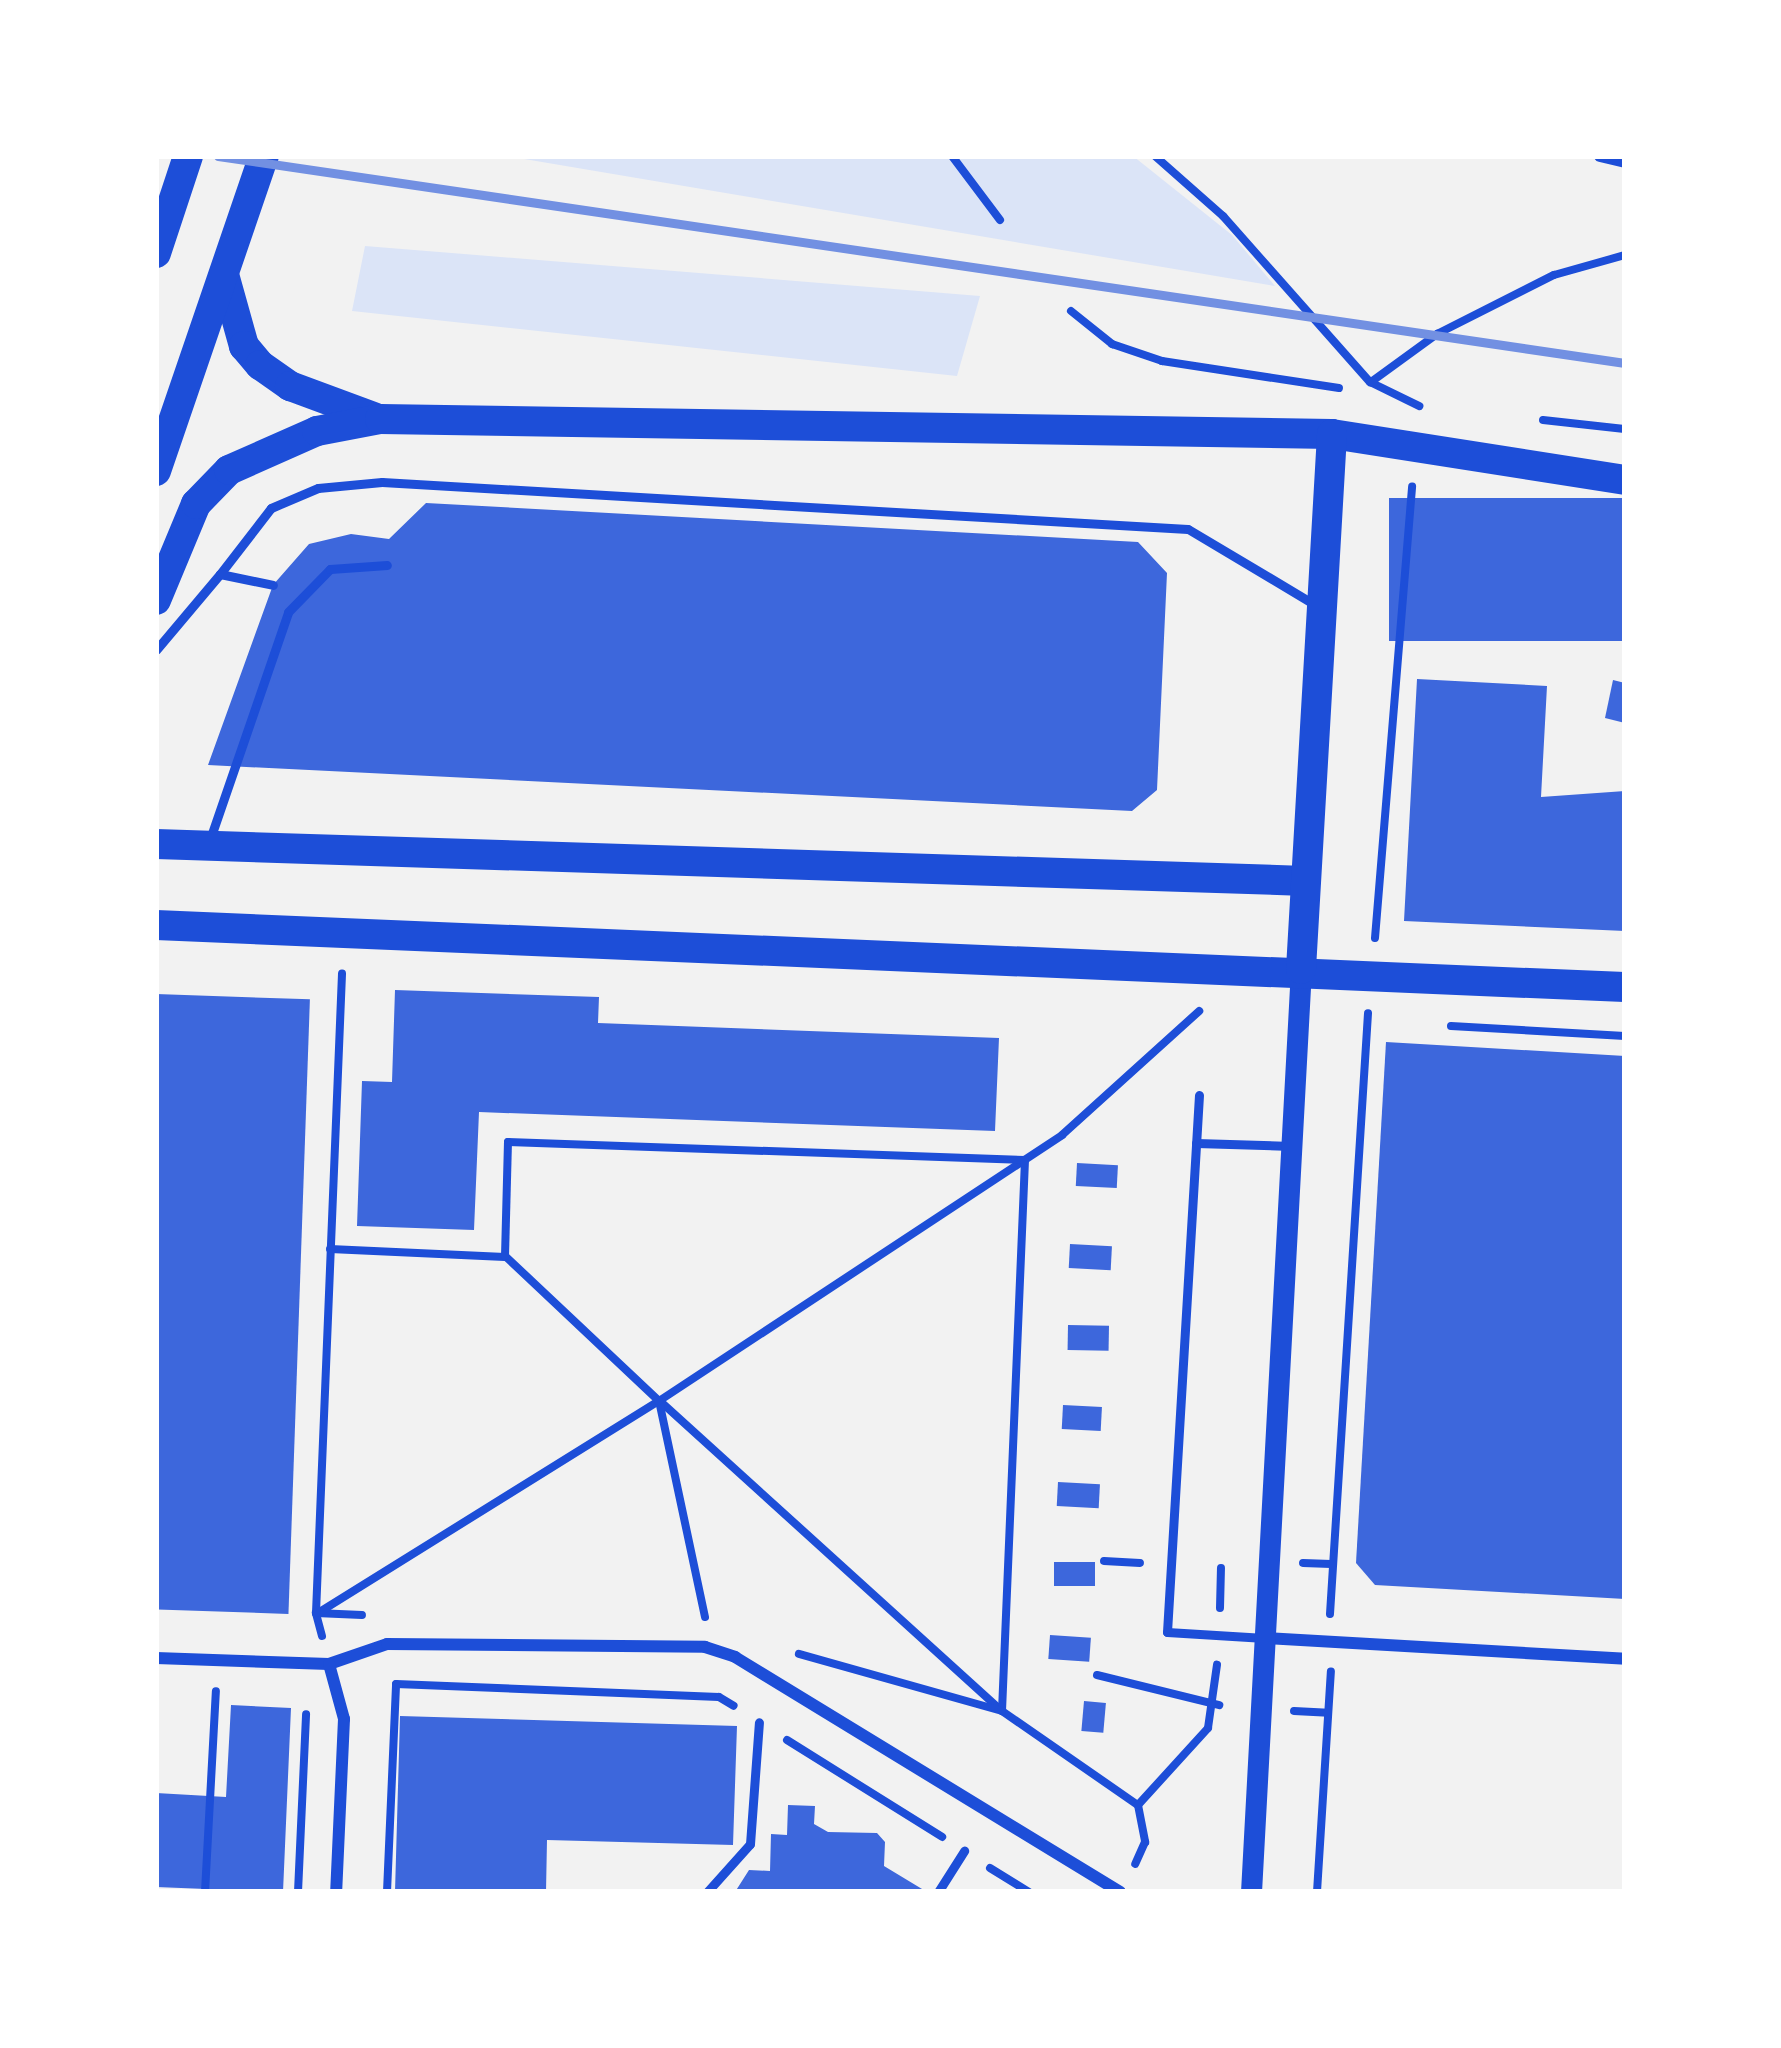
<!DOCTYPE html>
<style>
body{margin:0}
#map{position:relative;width:1781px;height:2048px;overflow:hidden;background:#f2f2f2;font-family:Georgia,serif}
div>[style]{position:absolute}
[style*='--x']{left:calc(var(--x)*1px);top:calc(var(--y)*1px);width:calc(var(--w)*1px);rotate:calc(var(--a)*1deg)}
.green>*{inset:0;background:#dbe4f7}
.building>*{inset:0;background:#3d67dc;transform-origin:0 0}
.path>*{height:8px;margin:-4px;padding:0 4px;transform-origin:4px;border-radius:4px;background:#1d4ed8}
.service>*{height:9px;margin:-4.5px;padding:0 4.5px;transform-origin:4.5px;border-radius:4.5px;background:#1d4ed8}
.minor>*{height:12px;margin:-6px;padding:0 6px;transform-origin:6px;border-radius:6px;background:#1d4ed8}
.tertiary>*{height:21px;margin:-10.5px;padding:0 10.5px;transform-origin:10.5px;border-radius:10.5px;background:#1d4ed8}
.primary>*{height:30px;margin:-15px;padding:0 15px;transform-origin:15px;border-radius:15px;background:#1d4ed8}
.rail>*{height:9px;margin:-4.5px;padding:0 4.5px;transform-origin:4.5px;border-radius:4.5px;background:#7290e2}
span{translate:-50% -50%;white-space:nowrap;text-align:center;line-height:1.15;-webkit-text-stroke:10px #fff;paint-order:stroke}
.frame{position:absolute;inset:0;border:159px solid #fff;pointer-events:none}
</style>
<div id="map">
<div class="green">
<i style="clip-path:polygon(506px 156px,1133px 156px,1232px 235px,1275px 286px)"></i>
<i style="clip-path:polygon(365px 246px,637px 268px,980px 296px,957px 376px,352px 311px)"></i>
</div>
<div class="building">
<i style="left:1625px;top:498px;width:143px;height:236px;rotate:90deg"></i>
<i style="clip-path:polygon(426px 503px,1138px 542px,1167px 573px,1157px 790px,1132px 811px,208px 765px,273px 585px,309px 544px,351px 534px,389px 539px)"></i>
<i style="clip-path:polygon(1417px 679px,1547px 686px,1541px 797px,1625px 791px,1625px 931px,1404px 921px)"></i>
<i style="clip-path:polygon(1613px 680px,1625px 683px,1625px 723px,1605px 718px)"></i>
<i style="clip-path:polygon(395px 990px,599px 997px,598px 1023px,999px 1038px,995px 1131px,479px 1112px,474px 1230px,357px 1226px,362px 1081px,392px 1082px)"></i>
<i style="left:156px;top:994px;width:154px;height:615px;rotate:2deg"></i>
<i style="clip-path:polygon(1386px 1042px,1625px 1056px,1625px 1599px,1375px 1585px,1356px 1563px)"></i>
<i style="left:1077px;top:1163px;width:41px;height:23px;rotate:3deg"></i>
<i style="left:1070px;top:1244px;width:42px;height:24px;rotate:3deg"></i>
<i style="left:1068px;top:1325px;width:41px;height:25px;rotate:1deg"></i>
<i style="left:1063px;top:1405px;width:39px;height:24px;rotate:3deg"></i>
<i style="left:1058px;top:1482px;width:42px;height:24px;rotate:3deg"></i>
<i style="left:1054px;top:1562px;width:41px;height:24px"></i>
<i style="left:1050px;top:1635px;width:41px;height:24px;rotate:4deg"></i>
<i style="left:1084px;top:1701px;width:22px;height:30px;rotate:5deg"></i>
<i style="clip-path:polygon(231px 1705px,291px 1708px,283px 1892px,156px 1887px,156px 1793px,226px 1797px)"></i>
<i style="clip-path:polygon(400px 1716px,737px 1726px,733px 1845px,547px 1840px,546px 1892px,395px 1892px)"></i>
<i style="clip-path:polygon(788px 1805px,815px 1806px,814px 1824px,828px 1832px,877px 1833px,885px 1842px,884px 1866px,927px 1892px,735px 1892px,749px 1870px,770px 1871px,771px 1834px,787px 1835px)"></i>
</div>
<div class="path">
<i style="--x:952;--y:156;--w:80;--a:53.1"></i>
<i style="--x:1155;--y:156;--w:91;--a:41.4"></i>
<i style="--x:1223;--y:216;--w:222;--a:48.5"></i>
<i style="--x:1370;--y:382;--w:55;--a:26.1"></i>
<i style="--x:1071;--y:311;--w:53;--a:38.8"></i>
<i style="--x:1112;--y:344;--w:53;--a:18.8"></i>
<i style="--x:1162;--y:361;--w:179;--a:8.7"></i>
<i style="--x:1371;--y:382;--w:82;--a:-36"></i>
<i style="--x:1437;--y:334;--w:131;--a:-26.8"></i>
<i style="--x:1554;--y:275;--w:74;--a:-15.7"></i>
<i style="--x:1543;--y:420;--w:82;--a:6.3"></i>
<i style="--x:1375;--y:938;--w:453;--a:-85.3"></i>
<i style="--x:1451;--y:1026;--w:174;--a:3.3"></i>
<i style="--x:330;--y:1249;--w:175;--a:2.6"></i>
<i style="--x:661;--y:1402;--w:460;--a:42.2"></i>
<i style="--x:1002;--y:1711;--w:165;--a:34.7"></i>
<i style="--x:1138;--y:1805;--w:38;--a:79"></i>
<i style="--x:1145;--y:1842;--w:24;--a:114"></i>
<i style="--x:1104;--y:1561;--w:36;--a:3"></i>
<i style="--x:1303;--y:1563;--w:28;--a:2"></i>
<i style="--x:1220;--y:1608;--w:40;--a:-88.6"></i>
<i style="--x:316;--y:1613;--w:46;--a:2.5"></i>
<i style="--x:318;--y:1613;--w:402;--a:-31.9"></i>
<i style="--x:659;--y:1401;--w:483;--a:-33.4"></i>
<i style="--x:1062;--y:1135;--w:185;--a:-42.1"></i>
<i style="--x:1330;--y:1614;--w:602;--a:-86.38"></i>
<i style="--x:705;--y:1617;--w:221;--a:-102"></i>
<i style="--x:659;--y:1401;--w:212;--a:-136.7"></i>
<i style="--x:505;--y:1256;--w:114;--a:-88.5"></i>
<i style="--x:508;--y:1142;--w:517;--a:1.99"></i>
<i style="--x:1025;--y:1160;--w:551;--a:92.39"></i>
<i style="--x:1002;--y:1711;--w:211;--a:-164.3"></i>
<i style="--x:322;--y:1636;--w:24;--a:-105"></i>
<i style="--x:316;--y:1613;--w:640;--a:-87.67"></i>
<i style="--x:1097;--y:1675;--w:126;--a:13.8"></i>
<i style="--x:396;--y:1684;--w:323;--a:2.3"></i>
<i style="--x:719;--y:1697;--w:17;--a:31"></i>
<i style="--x:1294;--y:1711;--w:34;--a:3"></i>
<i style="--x:787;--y:1740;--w:183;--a:32"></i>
<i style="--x:1138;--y:1805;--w:104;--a:-47.7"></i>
<i style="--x:1208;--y:1728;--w:64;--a:-81.9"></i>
<i style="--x:990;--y:1868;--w:46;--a:31.6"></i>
<i style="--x:205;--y:1892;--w:201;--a:-86.9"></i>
<i style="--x:298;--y:1892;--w:178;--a:-87.4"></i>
<i style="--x:387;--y:1892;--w:208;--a:-87.5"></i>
<i style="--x:1317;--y:1892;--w:221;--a:-86.4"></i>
</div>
<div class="service">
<i style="--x:220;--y:574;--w:83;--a:-52.3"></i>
<i style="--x:271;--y:508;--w:51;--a:-23.1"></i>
<i style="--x:318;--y:488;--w:64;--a:-5.4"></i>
<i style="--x:382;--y:482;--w:807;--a:3.34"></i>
<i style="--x:1188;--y:529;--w:147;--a:30.8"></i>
<i style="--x:156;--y:650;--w:99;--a:-49.9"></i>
<i style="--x:220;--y:574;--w:54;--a:11.7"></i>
<i style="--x:209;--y:842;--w:243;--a:-71"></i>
<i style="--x:288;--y:612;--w:60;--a:-45.7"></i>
<i style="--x:330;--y:569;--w:57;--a:-4"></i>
<i style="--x:1199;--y:1095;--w:538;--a:93.41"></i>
<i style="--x:1167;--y:1632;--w:98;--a:3.5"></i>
<i style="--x:1196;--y:1143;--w:95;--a:1.8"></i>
<i style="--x:707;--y:1892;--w:64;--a:-48.1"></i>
<i style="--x:750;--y:1844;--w:122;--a:-85.8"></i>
<i style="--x:938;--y:1892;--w:49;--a:-57.6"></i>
</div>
<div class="minor">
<i style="--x:1600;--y:156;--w:26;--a:13"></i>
<i style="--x:1265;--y:1638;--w:361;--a:3.3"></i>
<i style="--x:156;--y:1658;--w:173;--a:2"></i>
<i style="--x:329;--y:1664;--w:61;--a:-19"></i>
<i style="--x:387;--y:1644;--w:318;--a:0.5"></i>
<i style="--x:705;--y:1647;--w:32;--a:18"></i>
<i style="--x:735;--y:1657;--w:451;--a:31.4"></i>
<i style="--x:329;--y:1664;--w:57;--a:74.7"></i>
<i style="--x:344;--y:1719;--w:173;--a:92.6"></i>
</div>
<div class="tertiary">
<i style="--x:1251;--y:1892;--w:924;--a:-86.9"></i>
</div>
<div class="primary">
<i style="--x:156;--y:253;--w:102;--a:-71.7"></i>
<i style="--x:225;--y:278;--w:71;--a:74.4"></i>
<i style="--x:244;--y:346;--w:25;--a:50"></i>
<i style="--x:260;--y:365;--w:37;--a:35"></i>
<i style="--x:290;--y:386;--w:90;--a:20.3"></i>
<i style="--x:156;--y:471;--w:333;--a:-71.1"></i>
<i style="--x:156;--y:600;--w:104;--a:-67.4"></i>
<i style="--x:196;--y:504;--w:47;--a:-45.9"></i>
<i style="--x:229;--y:470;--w:96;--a:-23.9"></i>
<i style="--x:317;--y:431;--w:64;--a:-10.8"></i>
<i style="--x:380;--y:419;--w:952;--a:0.9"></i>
<i style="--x:1332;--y:434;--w:297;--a:8.9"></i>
<i style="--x:156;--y:844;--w:1150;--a:1.84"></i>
<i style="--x:156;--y:925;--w:1470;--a:2.42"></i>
<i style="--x:1301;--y:969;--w:536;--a:-86.68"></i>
</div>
<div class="rail">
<i style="--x:218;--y:156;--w:1422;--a:8.37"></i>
</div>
<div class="frame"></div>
</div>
